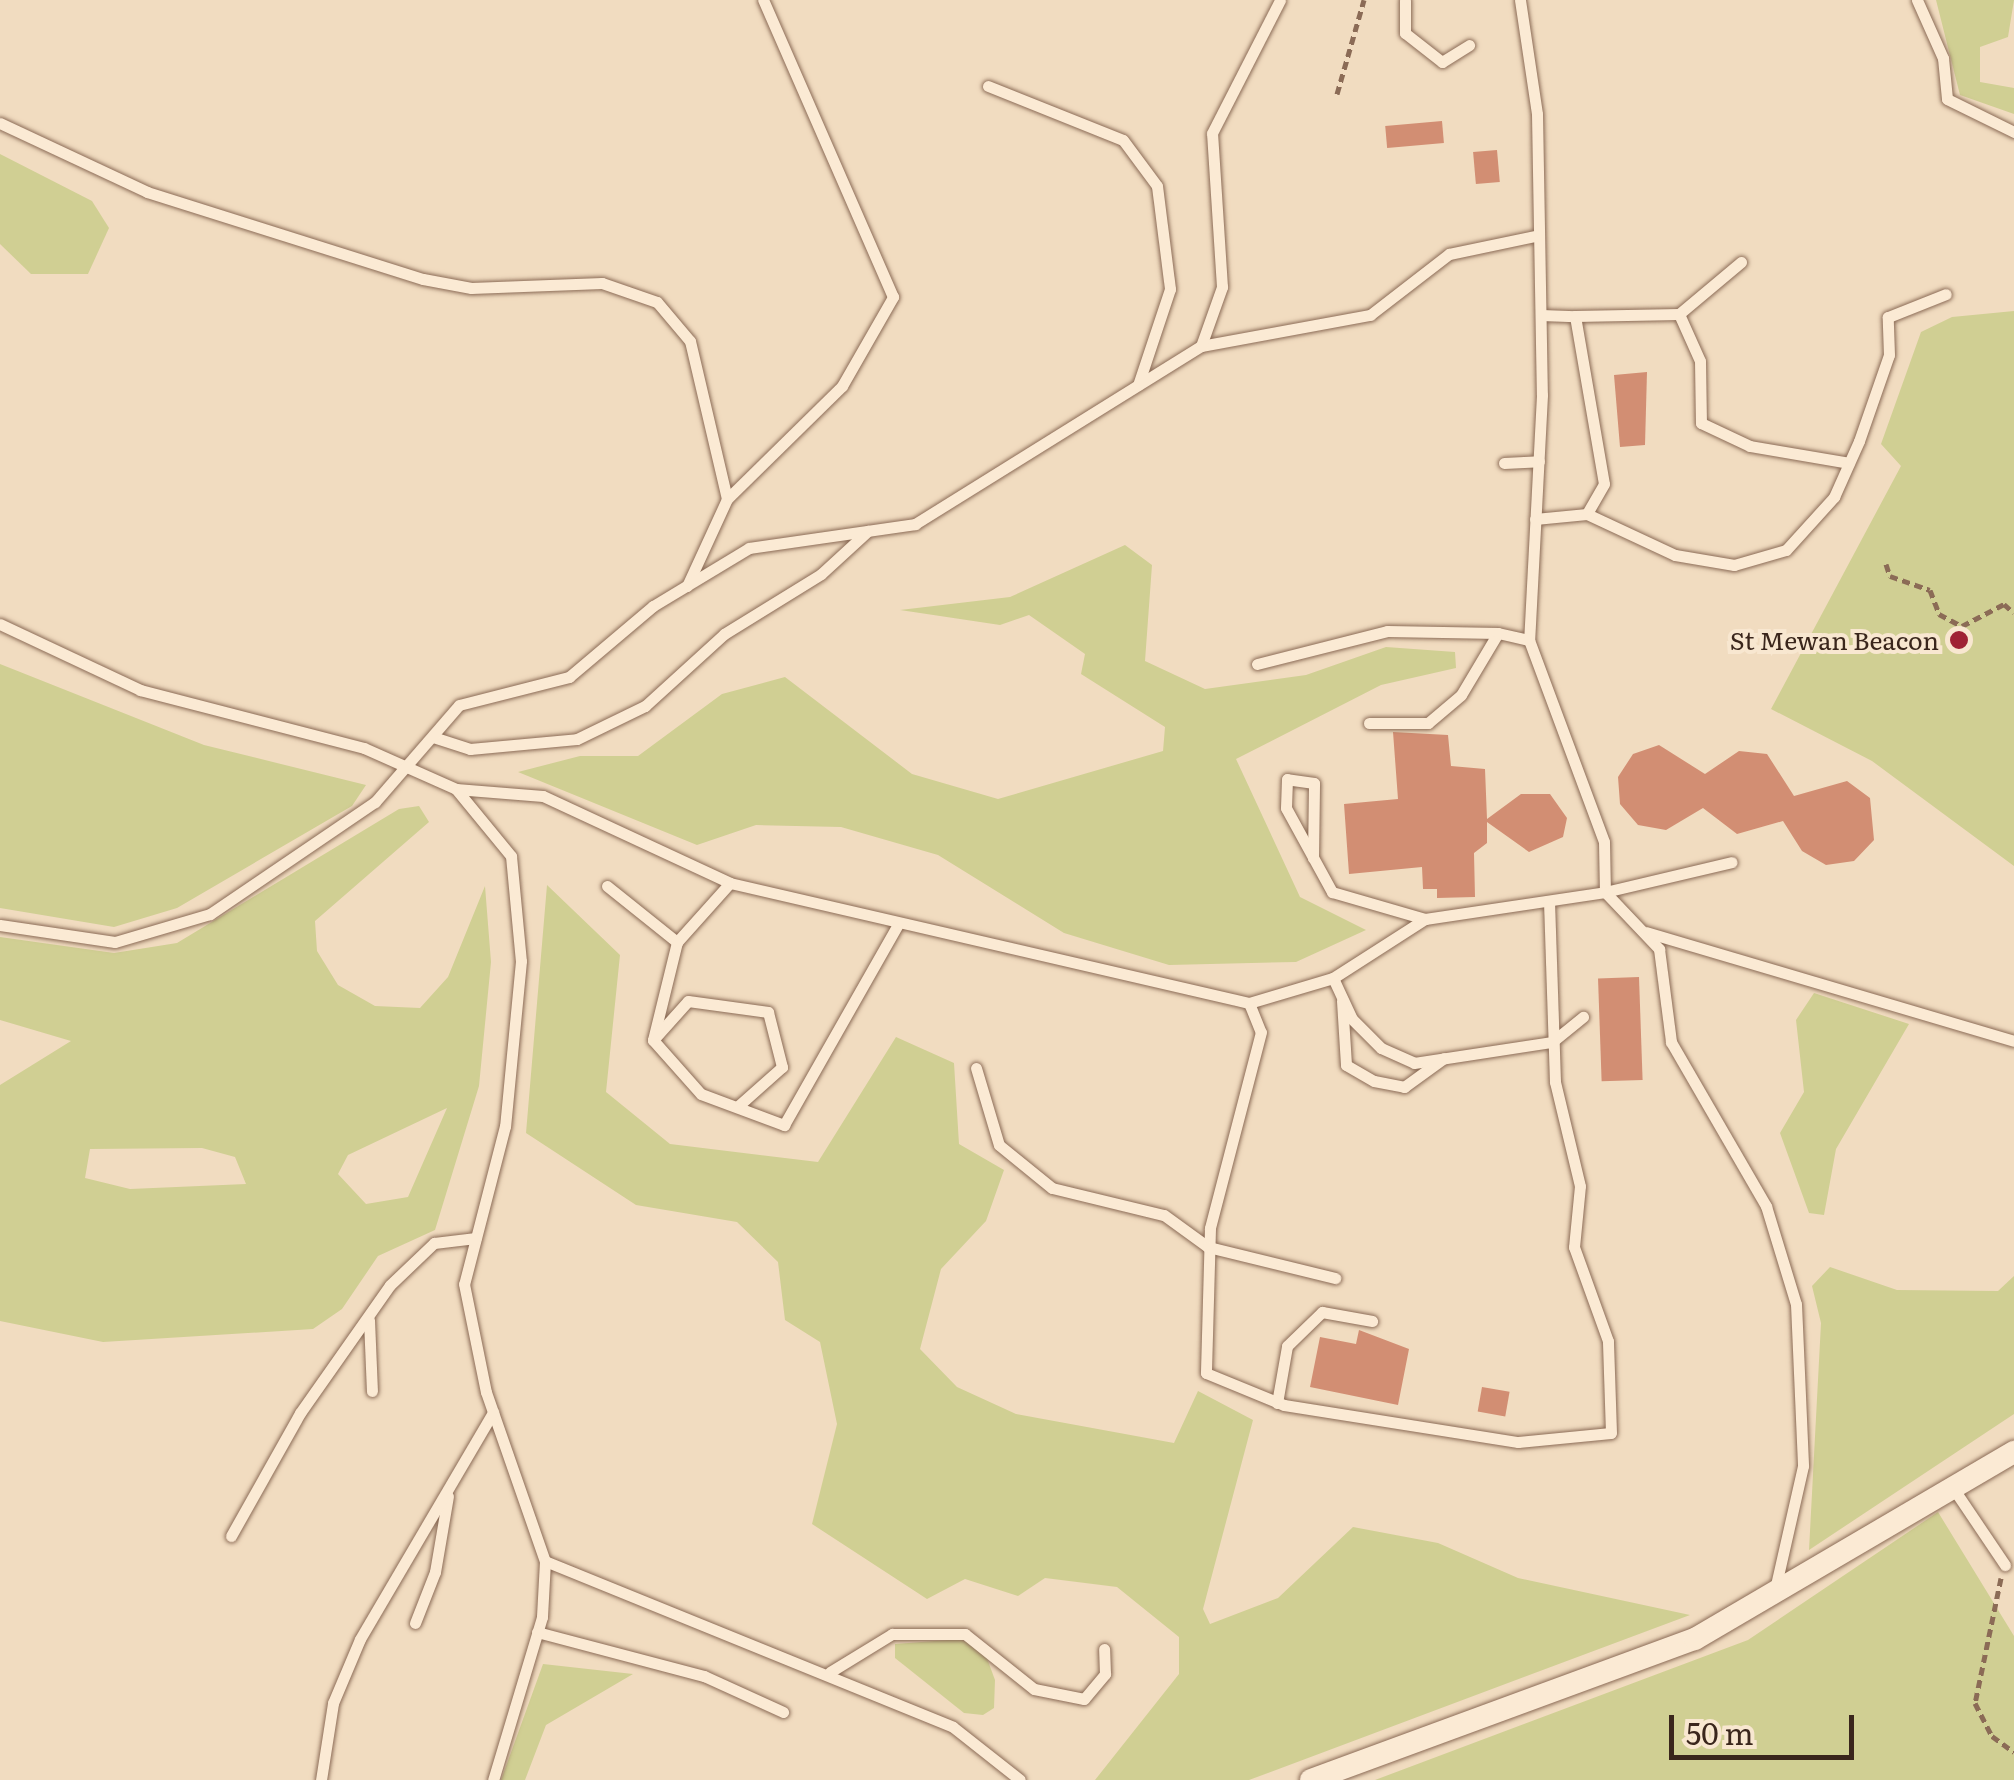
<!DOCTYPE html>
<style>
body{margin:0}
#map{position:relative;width:2014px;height:1780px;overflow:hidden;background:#f1dcc0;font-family:Literata,serif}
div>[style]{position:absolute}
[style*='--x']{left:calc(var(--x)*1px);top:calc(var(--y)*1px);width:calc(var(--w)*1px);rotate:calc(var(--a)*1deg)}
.green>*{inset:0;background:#d0cf93}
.building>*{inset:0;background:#d28e73;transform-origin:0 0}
.path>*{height:5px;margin-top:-2.5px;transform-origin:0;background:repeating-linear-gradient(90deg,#8b6b56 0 8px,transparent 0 13px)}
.roads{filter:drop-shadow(0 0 2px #8b6b56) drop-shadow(0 0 2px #8b6b56)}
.lane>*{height:11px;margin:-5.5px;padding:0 5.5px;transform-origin:5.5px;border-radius:5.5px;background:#fbead4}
.street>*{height:22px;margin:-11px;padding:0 11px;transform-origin:11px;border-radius:11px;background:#fbead4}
.dots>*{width:28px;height:28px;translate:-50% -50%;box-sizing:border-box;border:5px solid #f8e7d0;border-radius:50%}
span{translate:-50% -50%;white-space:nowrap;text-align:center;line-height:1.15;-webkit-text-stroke:8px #f8e7d0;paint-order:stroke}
.poi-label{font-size:25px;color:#3a261c}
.right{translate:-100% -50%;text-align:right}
.scale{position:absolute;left:1669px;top:1715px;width:185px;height:45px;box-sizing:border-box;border:5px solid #3a261c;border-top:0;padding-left:12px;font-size:30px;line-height:35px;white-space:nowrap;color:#3a261c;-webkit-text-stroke:8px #f8e7d0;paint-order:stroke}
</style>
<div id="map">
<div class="green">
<i style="clip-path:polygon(1936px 0,2014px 0,2008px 37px,1980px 47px,1980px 82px,2014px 88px,2014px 114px,1960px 95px)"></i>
<i style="clip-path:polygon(0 154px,92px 201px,109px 228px,88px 274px,31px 274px,0 244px)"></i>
<i style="clip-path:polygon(2014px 311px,2014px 866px,1872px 761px,1771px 709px,1901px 466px,1881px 444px,1921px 332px,1952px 317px)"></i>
<i style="clip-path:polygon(1125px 545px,1152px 565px,1145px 661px,1205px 689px,1306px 675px,1386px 647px,1455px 652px,1456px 668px,1381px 685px,1236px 759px,1300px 897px,1366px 930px,1296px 962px,1169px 965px,1064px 933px,938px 855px,841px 827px,756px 825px,697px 845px,518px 772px,580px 756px,638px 756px,722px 694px,785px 677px,912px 774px,998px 799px,1163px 751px,1165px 727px,1081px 674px,1085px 654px,1029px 615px,1000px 625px,900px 610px,1010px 597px)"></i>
<i style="clip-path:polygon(0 664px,204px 745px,366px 785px,352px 806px,177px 908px,114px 927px,0 908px)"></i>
<i style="clip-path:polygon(evenodd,419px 806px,429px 822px,315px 921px,317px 951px,338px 985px,375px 1006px,420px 1008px,448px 977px,485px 886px,491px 962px,479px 1086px,435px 1230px,378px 1256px,342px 1309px,313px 1329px,103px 1342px,0 1321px,0 1085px,71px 1041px,0 1020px,0 937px,114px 953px,177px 943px,399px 809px,419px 806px,447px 1108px,408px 1197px,366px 1204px,338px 1174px,348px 1155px,447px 1108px,419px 806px,202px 1148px,235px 1157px,246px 1184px,130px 1189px,85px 1178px,90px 1149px,202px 1148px)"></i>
<i style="clip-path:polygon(547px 885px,620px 955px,606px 1092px,670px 1144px,818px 1162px,896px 1037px,954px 1063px,959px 1144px,1004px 1170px,986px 1221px,941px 1269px,920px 1349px,957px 1387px,1016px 1414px,1174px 1443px,1198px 1391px,1253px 1420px,1203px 1609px,1210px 1624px,1278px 1598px,1353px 1527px,1438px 1543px,1518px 1578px,1690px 1615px,1249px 1780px,1095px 1780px,1179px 1674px,1179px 1637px,1117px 1587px,1045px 1578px,1018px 1596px,965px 1579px,927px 1599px,812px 1524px,837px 1424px,820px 1342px,785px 1320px,778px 1262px,737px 1222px,636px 1205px,526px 1133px)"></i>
<i style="clip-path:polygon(1814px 993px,1909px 1024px,1836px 1149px,1824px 1215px,1809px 1213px,1780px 1133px,1804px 1092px,1796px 1020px)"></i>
<i style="clip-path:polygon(1830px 1267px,1897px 1290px,1998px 1291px,2014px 1276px,2014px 1414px,1809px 1550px,1821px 1323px,1812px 1286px)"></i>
<i style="clip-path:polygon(1938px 1512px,2014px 1636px,2014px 1780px,1375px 1780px,1748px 1640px)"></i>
<i style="clip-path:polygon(961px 1639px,985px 1653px,995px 1680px,994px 1708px,983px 1715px,964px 1713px,895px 1658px,895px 1644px)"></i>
<i style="clip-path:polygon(543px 1664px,633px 1674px,546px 1725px,525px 1780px,501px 1780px)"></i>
</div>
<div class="building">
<i style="left:1442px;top:121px;width:22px;height:57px;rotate:85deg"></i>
<i style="left:1497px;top:150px;width:32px;height:24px;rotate:85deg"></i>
<i style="clip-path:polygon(1647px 372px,1645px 445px,1620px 447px,1614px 375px)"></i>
<i style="clip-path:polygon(1393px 732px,1448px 735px,1451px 766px,1485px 769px,1487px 819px,1521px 794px,1550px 794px,1567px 818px,1563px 837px,1529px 852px,1487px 822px,1487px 843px,1474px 853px,1475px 897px,1437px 898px,1437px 889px,1423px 889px,1422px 867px,1349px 874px,1344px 804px,1398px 799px)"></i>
<i style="clip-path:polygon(1659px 745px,1705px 774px,1739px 751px,1767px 754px,1794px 796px,1847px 781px,1870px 798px,1874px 840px,1854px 861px,1826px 865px,1802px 851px,1783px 821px,1737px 834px,1703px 808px,1666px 830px,1638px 825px,1620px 804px,1618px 777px,1633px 754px)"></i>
<i style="left:1639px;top:977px;width:103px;height:41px;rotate:88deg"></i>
<i style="clip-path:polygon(1359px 1330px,1409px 1349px,1398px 1405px,1310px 1387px,1320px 1337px,1356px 1344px)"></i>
<i style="left:1482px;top:1387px;width:28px;height:25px;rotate:10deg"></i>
</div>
<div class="path">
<i style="--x:1337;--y:94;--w:98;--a:-74"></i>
<i style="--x:1886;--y:564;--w:13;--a:72"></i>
<i style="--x:1890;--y:576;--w:42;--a:19.3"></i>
<i style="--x:1930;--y:590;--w:26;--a:69"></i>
<i style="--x:1939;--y:614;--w:26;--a:28"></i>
<i style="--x:1962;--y:626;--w:47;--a:-27.6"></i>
<i style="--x:2004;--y:604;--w:13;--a:42"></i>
<i style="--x:2001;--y:1578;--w:128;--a:101.7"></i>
<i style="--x:1975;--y:1703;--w:37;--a:63"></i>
<i style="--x:1992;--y:1736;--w:27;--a:36"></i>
</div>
<div class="roads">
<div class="lane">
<i style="--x:1405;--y:0;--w:33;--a:90"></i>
<i style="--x:1405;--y:33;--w:47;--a:38.1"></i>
<i style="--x:1442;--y:62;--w:32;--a:-32"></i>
<i style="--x:1520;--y:0;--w:115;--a:81.5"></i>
<i style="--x:1537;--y:114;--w:281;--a:89"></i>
<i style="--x:1542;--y:395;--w:245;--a:93"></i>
<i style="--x:1529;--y:640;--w:215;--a:69.6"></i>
<i style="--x:1604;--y:842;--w:50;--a:88.9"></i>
<i style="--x:1605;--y:892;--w:130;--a:-13.3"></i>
<i style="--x:1917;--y:0;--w:64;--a:65.9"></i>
<i style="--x:1943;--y:58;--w:41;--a:84.4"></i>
<i style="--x:1947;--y:99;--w:75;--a:26.2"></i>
<i style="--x:988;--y:86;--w:145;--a:21.8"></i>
<i style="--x:1123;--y:140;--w:57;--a:53.5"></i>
<i style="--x:1157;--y:186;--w:104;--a:82.8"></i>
<i style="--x:1170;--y:289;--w:101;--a:108.4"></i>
<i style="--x:0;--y:123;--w:162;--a:25.1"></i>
<i style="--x:147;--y:192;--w:289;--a:17.5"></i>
<i style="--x:423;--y:279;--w:49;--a:10.6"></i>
<i style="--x:471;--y:288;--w:131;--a:-2.2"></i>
<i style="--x:602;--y:283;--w:58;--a:19.1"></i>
<i style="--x:657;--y:302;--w:51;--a:49.8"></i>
<i style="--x:690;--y:341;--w:162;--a:76.8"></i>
<i style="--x:1679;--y:314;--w:51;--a:65.9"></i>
<i style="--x:1700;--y:361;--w:62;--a:89.1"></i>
<i style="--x:1701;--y:423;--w:54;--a:25.1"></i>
<i style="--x:1750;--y:446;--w:100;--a:9.7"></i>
<i style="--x:1541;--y:315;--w:34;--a:2"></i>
<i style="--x:1575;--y:316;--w:170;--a:80.2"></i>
<i style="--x:1604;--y:484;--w:34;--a:120"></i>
<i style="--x:1575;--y:316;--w:104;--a:-1.1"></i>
<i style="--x:1679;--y:314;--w:81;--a:-40"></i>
<i style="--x:1201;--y:346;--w:172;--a:-10.4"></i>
<i style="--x:1370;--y:315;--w:100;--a:-37.7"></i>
<i style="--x:1449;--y:254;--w:92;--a:-11.9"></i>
<i style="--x:1504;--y:463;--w:35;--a:-3"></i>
<i style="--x:1535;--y:519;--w:52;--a:-5.5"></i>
<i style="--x:1587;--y:514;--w:97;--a:25"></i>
<i style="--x:1675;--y:555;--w:60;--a:9.6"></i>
<i style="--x:1734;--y:565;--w:54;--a:-16.1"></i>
<i style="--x:1786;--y:550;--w:72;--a:-47.8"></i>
<i style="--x:1834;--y:497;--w:61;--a:-65.9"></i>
<i style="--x:1859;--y:441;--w:91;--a:-70.8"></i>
<i style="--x:1889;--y:355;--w:38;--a:-92"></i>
<i style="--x:1888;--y:317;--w:62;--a:-21.6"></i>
<i style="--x:687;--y:586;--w:96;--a:-65.3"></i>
<i style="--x:727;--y:499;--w:161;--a:-44.5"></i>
<i style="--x:842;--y:386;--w:103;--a:-60.2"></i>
<i style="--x:893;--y:297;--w:324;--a:-113.6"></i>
<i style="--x:0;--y:624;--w:155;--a:25.2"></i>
<i style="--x:140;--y:690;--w:231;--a:14.5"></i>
<i style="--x:364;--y:748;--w:101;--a:24"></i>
<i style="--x:456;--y:789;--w:87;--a:50.6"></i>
<i style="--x:511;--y:856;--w:105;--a:84.6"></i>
<i style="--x:521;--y:961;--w:166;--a:95.5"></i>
<i style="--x:505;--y:1126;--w:163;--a:104.5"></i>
<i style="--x:464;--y:1284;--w:110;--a:78.5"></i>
<i style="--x:486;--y:1392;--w:179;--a:70.8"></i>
<i style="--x:545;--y:1561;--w:56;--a:93.1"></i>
<i style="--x:542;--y:1617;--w:170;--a:106.7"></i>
<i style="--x:1257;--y:664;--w:134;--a:-14.2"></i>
<i style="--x:1387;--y:631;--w:111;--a:1"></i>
<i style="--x:1369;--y:723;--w:59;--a:0"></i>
<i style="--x:1428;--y:723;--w:43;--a:-40.3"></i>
<i style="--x:1461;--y:695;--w:72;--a:-59.2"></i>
<i style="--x:1498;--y:633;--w:32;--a:13"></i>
<i style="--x:433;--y:737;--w:39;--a:18"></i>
<i style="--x:470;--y:749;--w:107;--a:-5.3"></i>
<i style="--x:577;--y:739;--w:76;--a:-25.9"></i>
<i style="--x:645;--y:706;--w:107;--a:-42.3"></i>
<i style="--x:724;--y:634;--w:114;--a:-31.7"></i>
<i style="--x:821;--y:574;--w:64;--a:-42.5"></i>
<i style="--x:456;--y:789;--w:87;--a:4.6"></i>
<i style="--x:543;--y:796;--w:206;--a:24.9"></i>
<i style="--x:730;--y:883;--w:533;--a:13.02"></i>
<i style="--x:1249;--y:1003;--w:88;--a:-16.6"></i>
<i style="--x:1333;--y:978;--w:109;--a:-32.7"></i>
<i style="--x:1425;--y:919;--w:182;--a:-8.5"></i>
<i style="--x:1605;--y:892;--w:79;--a:46.5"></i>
<i style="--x:1659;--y:949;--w:94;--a:82.6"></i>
<i style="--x:1671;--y:1042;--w:190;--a:59.9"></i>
<i style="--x:1766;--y:1206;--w:102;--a:73"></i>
<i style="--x:1796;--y:1304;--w:162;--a:87.5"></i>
<i style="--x:1803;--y:1466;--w:126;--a:102.8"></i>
<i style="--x:1313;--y:858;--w:75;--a:-89.2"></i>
<i style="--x:1314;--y:783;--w:27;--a:-172"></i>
<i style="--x:1287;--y:779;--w:29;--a:92"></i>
<i style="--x:1286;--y:808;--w:96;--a:61.3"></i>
<i style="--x:1332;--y:892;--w:97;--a:16.2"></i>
<i style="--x:607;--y:886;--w:90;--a:38.7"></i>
<i style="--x:677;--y:942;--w:101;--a:103.8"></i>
<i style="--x:653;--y:1040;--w:72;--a:48.4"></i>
<i style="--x:701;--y:1094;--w:89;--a:20.5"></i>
<i style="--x:784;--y:1125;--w:231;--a:-60.4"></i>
<i style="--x:0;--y:925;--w:116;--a:8.4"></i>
<i style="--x:115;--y:942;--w:99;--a:-16.4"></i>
<i style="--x:210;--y:914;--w:199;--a:-34.2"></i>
<i style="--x:375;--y:802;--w:128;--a:-49.1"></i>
<i style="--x:459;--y:705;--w:114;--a:-14.3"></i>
<i style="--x:569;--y:677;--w:110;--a:-40.2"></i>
<i style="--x:653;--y:606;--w:112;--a:-31.1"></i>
<i style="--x:749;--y:548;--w:168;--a:-8.2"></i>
<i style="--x:915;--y:524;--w:337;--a:-31.9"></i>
<i style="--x:1201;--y:346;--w:63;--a:-70.4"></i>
<i style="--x:1222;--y:287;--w:154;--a:-93.7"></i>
<i style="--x:1212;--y:133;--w:149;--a:-62.9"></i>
<i style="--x:1646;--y:932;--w:383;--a:16.5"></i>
<i style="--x:677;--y:942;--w:79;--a:-48.1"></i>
<i style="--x:1333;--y:978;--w:45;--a:65.1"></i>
<i style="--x:1352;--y:1019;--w:41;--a:45"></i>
<i style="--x:1381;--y:1048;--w:36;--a:24"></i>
<i style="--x:1414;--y:1063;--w:140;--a:-8.7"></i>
<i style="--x:1552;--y:1042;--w:40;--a:-39"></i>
<i style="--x:1342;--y:1001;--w:64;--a:86.4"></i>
<i style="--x:1346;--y:1065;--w:32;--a:30"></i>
<i style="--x:1374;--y:1081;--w:31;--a:11"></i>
<i style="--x:1404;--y:1087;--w:49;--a:-35.9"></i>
<i style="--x:1249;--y:1003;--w:31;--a:68"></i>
<i style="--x:1261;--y:1032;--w:203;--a:104.6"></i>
<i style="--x:1210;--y:1228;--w:145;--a:91.6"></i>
<i style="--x:1206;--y:1373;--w:84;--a:22.3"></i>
<i style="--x:1284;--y:1405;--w:237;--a:9"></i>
<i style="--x:1518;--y:1442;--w:93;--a:-5.5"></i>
<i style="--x:1611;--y:1433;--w:92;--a:-91.9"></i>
<i style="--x:1608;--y:1341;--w:100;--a:-109.9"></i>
<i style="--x:1574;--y:1247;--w:61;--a:-84.4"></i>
<i style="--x:1580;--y:1186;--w:107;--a:-103.5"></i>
<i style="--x:1555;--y:1082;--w:181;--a:-91.9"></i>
<i style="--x:653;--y:1040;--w:52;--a:-48.1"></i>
<i style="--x:688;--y:1001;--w:81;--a:7.8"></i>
<i style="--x:768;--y:1012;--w:57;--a:75.7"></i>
<i style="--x:782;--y:1067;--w:60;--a:138.4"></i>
<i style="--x:976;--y:1068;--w:80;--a:73.4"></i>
<i style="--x:999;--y:1145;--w:68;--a:39.1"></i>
<i style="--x:1052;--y:1188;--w:115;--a:13.6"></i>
<i style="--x:1164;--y:1215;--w:54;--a:36"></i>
<i style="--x:1208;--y:1247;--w:131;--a:13.7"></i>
<i style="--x:369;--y:1320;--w:71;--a:87.6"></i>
<i style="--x:1277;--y:1403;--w:58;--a:-80"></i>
<i style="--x:1287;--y:1346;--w:49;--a:-44.2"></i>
<i style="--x:1322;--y:1312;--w:51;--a:10.2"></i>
<i style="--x:1953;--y:1488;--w:93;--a:56"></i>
<i style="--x:231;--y:1536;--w:141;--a:-60.7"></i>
<i style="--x:300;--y:1413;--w:156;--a:-54.9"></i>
<i style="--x:390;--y:1285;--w:61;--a:-43.7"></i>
<i style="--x:434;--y:1243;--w:42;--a:-6.8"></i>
<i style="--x:545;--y:1561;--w:440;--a:22.1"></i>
<i style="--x:953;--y:1727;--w:85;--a:38.3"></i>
<i style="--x:415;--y:1623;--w:55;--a:-68.6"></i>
<i style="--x:435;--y:1572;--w:77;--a:-80.3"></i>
<i style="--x:537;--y:1632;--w:173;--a:14.8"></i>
<i style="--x:704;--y:1676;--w:87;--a:24.5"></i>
<i style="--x:830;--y:1672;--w:73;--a:-31.5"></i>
<i style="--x:892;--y:1634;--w:73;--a:0"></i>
<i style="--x:965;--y:1634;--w:88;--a:38.6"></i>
<i style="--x:1034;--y:1689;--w:51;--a:11.3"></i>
<i style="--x:1084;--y:1699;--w:33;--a:-50"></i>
<i style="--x:1105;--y:1674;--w:25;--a:-92"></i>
<i style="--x:321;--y:1780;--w:78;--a:-81.1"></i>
<i style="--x:333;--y:1703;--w:69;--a:-67.1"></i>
<i style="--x:360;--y:1639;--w:263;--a:-59.6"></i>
</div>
<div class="street">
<i style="--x:1311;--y:1780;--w:409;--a:-20.2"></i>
<i style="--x:1695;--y:1639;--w:370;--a:-30.4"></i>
</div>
</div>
<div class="dots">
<i style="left:1959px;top:640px;background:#9f2234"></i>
</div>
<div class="poi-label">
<span class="right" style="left:1939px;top:640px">St Mewan Beacon</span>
</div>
<div class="scale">50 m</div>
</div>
